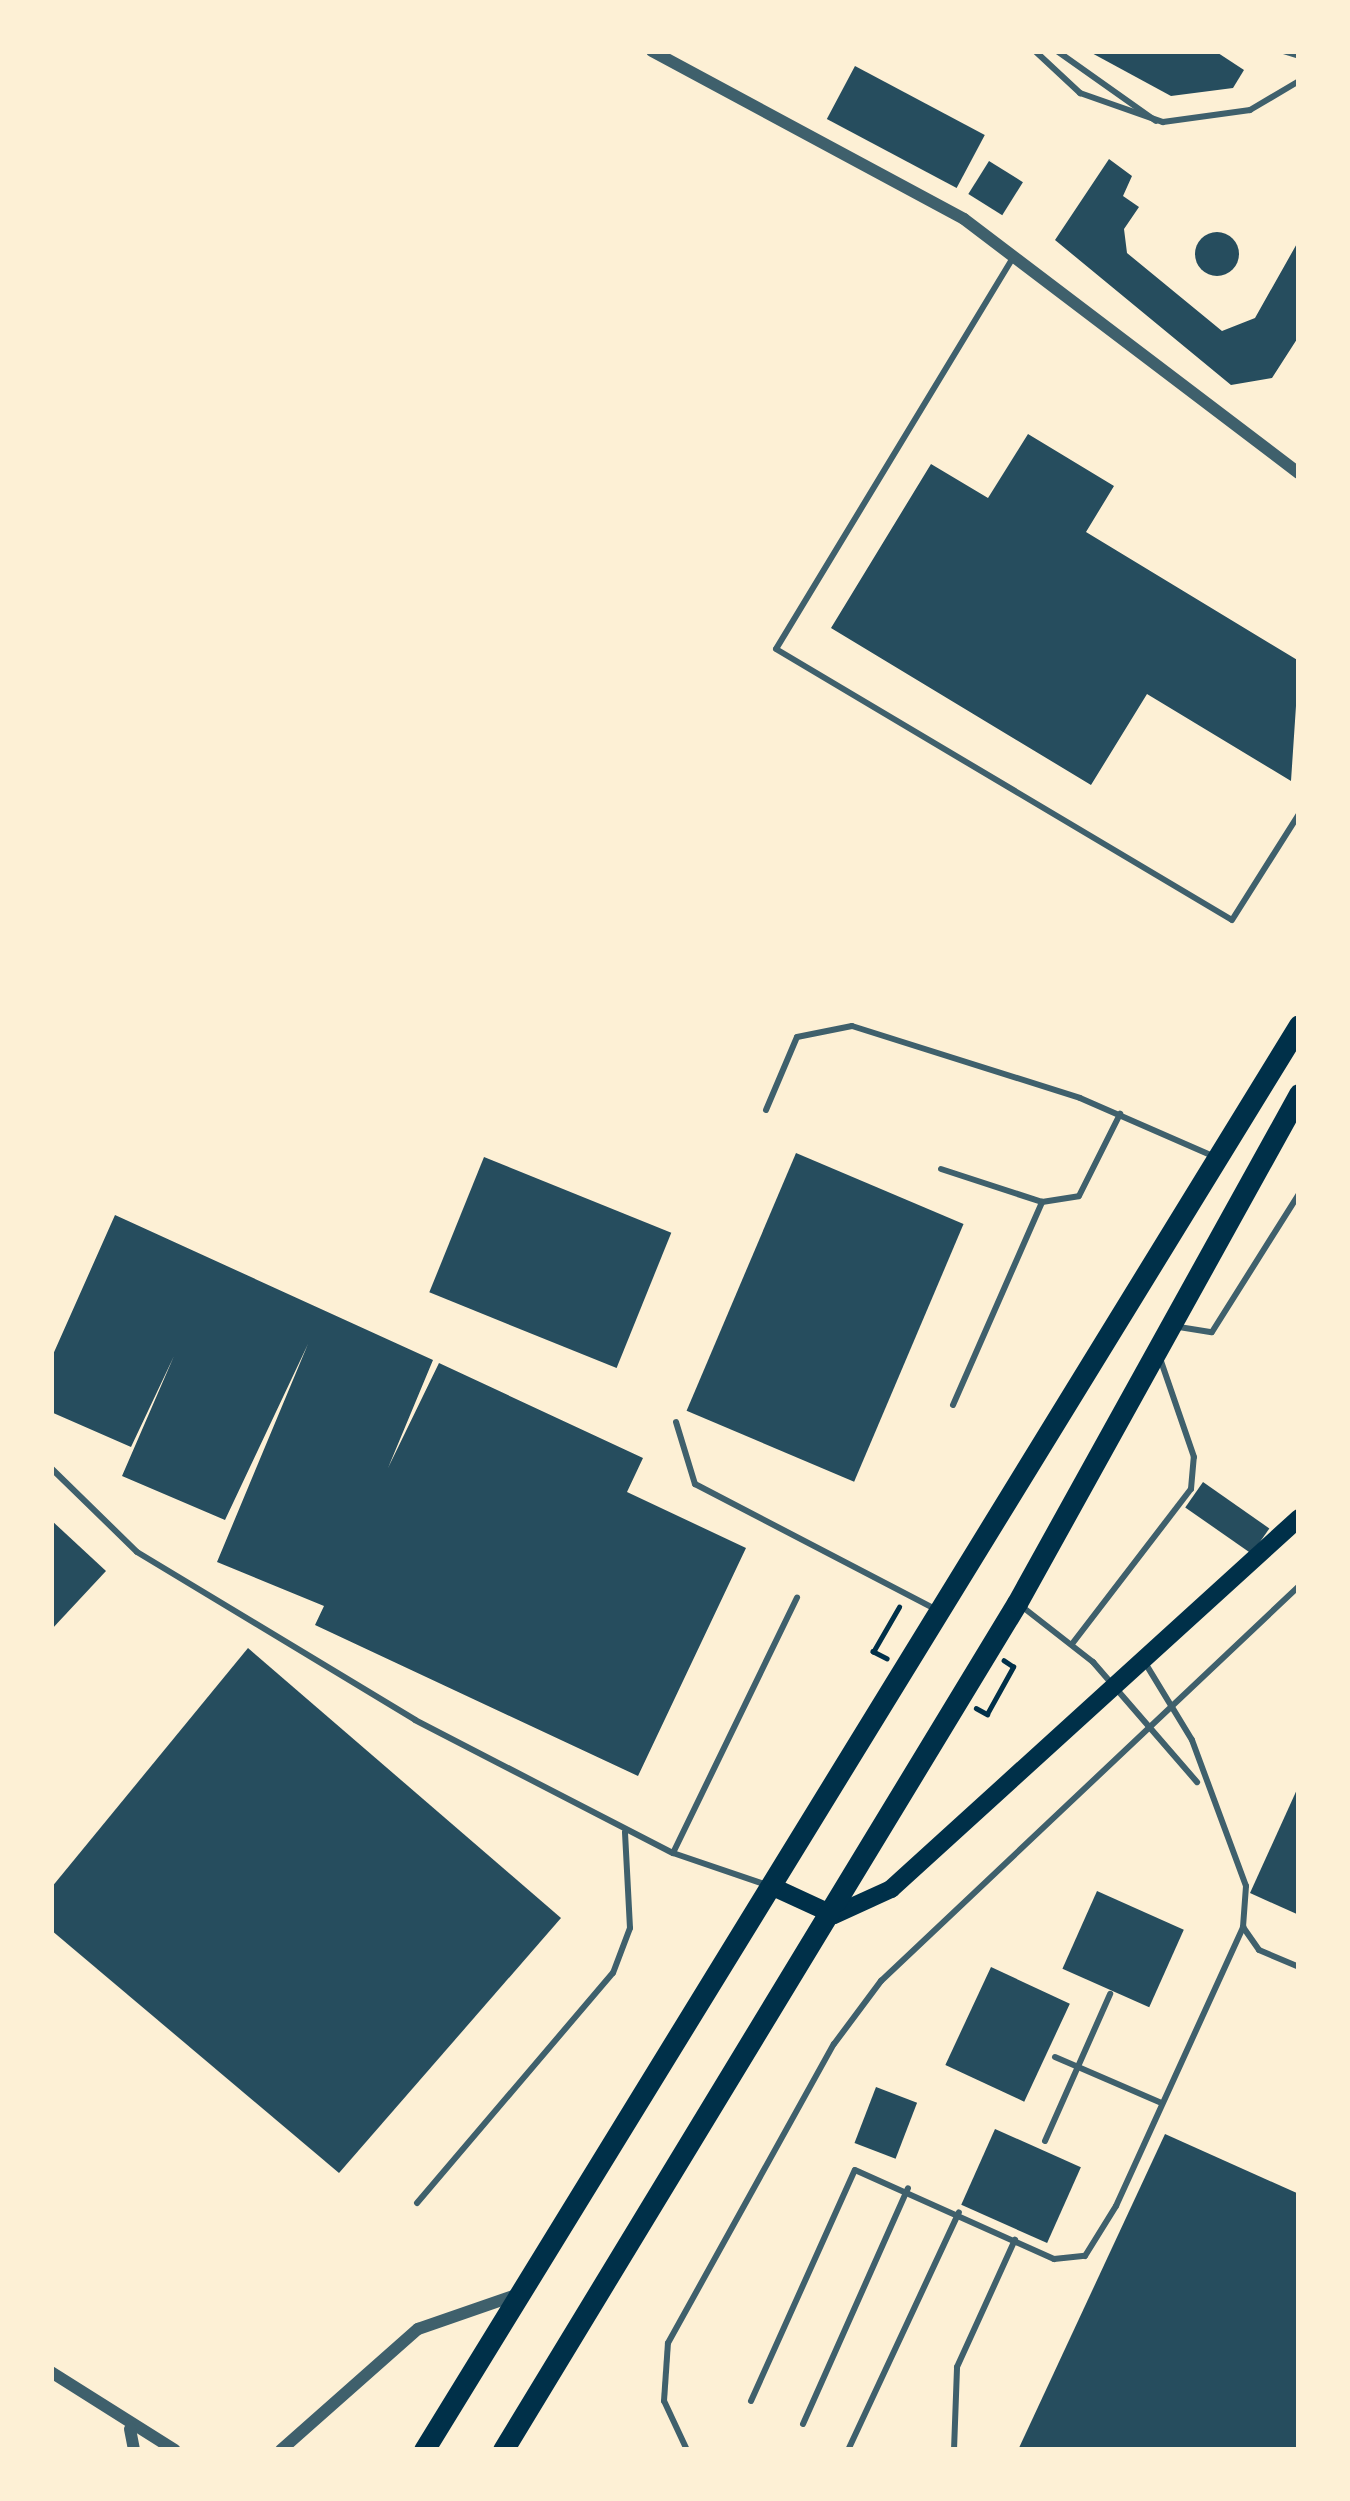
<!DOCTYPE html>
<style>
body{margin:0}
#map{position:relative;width:1350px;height:2501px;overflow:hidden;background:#fdf0d5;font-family:Figtree,sans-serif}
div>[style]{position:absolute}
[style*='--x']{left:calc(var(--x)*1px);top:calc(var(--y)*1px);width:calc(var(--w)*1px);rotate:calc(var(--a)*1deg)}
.building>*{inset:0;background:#264d5e;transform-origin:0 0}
.round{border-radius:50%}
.path>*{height:4.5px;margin:-2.25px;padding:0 2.25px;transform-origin:2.25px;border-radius:2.25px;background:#003049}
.service>*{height:6px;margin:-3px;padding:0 3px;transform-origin:3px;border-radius:3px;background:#3f606c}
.minor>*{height:12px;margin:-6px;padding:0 6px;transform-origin:6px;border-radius:6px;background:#3f606c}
.secondary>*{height:18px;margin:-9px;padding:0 9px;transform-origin:9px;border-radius:9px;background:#003049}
.trunk>*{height:21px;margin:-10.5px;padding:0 10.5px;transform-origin:10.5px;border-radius:10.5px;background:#003049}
span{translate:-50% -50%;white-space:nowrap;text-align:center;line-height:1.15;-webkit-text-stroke:9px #fdf0d5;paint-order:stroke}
.frame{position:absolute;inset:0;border:54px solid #fdf0d5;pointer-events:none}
</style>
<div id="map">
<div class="building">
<i style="clip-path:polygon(1088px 51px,1215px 51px,1244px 70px,1233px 88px,1171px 96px)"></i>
<i style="left:855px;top:66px;width:147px;height:60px;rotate:28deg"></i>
<i style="clip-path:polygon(1109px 159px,1132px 176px,1123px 196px,1139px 207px,1124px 229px,1127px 253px,1222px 331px,1255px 318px,1299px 240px,1299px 336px,1272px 378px,1231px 385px,1055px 240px)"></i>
<i style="left:989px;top:161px;width:40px;height:39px;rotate:32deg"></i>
<i class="round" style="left:1195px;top:232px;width:44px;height:44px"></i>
<i style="clip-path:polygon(1028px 434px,1114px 486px,1086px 532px,1299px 661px,1291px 781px,1147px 694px,1091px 785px,831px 628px,931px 464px,988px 498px)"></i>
<i style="left:796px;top:1153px;width:182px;height:280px;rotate:23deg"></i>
<i style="left:484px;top:1157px;width:202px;height:146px;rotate:22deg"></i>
<i style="clip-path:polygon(115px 1215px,433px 1360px,388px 1468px,439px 1363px,643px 1458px,627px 1492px,746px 1548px,638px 1776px,315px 1625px,324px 1606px,217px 1562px,308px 1344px,225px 1520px,122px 1476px,174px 1356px,131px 1447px,51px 1412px,51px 1359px)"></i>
<i style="left:1203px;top:1482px;width:81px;height:31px;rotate:35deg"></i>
<i style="clip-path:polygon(51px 1520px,106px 1571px,51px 1630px)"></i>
<i style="clip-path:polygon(248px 1648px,561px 1918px,339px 2173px,51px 1930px,51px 1888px)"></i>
<i style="clip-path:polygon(1299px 1785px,1299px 1915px,1250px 1893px)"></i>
<i style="left:1097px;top:1891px;width:95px;height:85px;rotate:24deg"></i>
<i style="left:991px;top:1967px;width:87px;height:108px;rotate:25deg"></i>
<i style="left:876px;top:2087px;width:44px;height:60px;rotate:21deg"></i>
<i style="left:995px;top:2129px;width:94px;height:83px;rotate:24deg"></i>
<i style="clip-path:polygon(1165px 2134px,1299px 2194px,1299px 2450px,1018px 2450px)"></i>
</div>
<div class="path">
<i style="--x:887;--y:1659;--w:16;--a:-153"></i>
<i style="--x:873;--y:1652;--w:52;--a:-60"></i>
<i style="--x:976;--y:1708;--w:13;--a:29"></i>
<i style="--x:987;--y:1714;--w:54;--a:-61"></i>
<i style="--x:1013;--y:1667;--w:11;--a:-146"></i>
</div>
<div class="service">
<i style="--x:1035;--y:51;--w:62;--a:43"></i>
<i style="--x:1080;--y:93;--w:88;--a:19.3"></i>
<i style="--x:1163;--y:122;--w:88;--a:-7.9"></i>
<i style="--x:1250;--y:110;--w:57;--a:-30.6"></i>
<i style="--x:1057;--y:51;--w:121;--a:35.3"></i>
<i style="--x:1283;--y:51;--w:17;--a:17"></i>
<i style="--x:1014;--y:256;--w:459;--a:121.2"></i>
<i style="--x:776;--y:649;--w:530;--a:30.72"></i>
<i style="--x:1232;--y:920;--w:125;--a:-57.7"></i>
<i style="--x:766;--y:1110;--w:79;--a:-67"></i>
<i style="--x:797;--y:1037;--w:56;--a:-11.3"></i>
<i style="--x:852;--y:1026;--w:239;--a:17.5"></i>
<i style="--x:1080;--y:1098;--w:145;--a:23.6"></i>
<i style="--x:941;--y:1169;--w:106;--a:18.1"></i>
<i style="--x:1042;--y:1202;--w:37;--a:-9"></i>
<i style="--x:1079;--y:1196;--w:92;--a:-63.4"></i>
<i style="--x:1179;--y:1327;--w:33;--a:9"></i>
<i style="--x:1212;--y:1332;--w:163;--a:-57.8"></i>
<i style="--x:953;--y:1405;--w:222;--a:-66.3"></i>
<i style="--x:676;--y:1422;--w:65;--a:73"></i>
<i style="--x:695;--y:1484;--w:271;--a:27.5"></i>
<i style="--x:51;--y:1468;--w:120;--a:44.3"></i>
<i style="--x:137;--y:1552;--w:325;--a:31.1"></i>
<i style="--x:415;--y:1720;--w:290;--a:27.3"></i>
<i style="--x:673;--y:1853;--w:99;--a:18.8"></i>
<i style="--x:1020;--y:1605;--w:93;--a:38"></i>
<i style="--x:1093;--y:1662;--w:159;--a:49.1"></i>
<i style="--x:1072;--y:1644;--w:195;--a:-52.5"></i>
<i style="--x:1191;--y:1489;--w:32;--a:-85"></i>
<i style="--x:1194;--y:1457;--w:105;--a:-109"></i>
<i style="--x:673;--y:1853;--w:284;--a:-64.1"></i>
<i style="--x:1243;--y:1927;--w:28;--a:55"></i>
<i style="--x:1259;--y:1950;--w:43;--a:23"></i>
<i style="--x:1055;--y:2057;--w:116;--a:23.3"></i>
<i style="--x:1045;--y:2141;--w:161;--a:-66.1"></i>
<i style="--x:417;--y:2203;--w:302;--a:-49.6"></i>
<i style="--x:613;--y:1973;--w:48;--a:-69.3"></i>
<i style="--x:630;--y:1928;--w:96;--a:-93"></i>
<i style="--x:751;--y:2401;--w:253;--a:-65.8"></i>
<i style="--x:855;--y:2170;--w:218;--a:24.1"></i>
<i style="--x:1054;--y:2259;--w:31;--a:-6"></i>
<i style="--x:1085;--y:2256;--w:59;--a:-58.2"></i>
<i style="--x:1116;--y:2206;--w:307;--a:-65.5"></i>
<i style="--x:1243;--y:1927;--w:41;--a:-85.8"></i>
<i style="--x:1246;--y:1886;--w:156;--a:-110.3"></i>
<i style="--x:1192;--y:1740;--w:92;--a:-121.3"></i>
<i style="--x:803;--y:2424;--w:258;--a:-66"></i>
<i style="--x:849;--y:2448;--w:260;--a:-65"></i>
<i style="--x:687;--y:2450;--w:54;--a:-115.1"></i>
<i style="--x:664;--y:2401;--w:58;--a:-86.1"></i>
<i style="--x:668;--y:2343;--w:342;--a:-61"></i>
<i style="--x:834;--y:2044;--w:79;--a:-53.3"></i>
<i style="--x:881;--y:1981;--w:575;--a:-43.38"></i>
<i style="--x:954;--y:2450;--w:83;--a:-87.9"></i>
<i style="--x:957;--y:2367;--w:140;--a:-65.5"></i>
</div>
<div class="minor">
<i style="--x:652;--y:51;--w:354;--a:28.3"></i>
<i style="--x:964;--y:219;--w:420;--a:37.2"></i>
<i style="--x:51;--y:2372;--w:146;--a:32.2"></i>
<i style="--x:130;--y:2429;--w:21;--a:79"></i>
<i style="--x:281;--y:2450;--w:183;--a:-41.5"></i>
<i style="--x:418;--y:2329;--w:104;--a:-19.1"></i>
</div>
<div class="secondary">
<i style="--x:771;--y:1886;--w:69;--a:24.7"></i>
<i style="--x:834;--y:1915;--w:63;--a:-24.5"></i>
<i style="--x:891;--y:1889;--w:551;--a:-42.28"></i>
</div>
<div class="trunk">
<i style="--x:424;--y:2450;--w:1672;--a:-58.45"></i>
<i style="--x:503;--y:2450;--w:991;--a:-58.75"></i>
<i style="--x:1017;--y:1603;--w:582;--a:-61.01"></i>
</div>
<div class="frame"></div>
</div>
